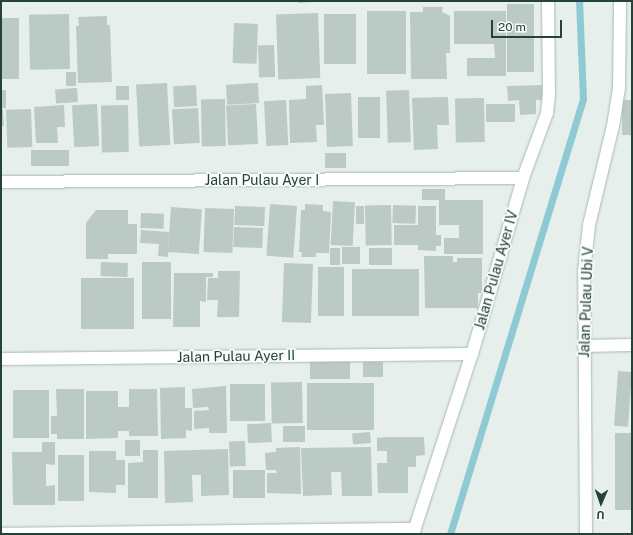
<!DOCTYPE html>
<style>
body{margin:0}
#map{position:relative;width:633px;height:535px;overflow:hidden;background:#e6efeb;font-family:"Public Sans",sans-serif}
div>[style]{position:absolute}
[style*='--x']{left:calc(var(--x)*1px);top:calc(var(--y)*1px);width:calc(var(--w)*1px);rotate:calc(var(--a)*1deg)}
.stream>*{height:7px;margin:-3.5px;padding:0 3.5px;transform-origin:3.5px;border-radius:3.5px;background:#8ec9d4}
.building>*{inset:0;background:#bbcac4;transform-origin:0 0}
.roads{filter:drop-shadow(0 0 1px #a8b8b2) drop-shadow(0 0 1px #a8b8b2)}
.street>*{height:12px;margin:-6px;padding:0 6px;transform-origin:6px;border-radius:6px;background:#fff}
span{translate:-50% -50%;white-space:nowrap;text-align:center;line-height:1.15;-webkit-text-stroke:3.5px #f7fbf9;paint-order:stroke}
.street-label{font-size:14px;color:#24423a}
.frame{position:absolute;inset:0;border:2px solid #24423a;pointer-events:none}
.north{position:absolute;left:581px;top:483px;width:40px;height:40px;-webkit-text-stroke:3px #f7fbf9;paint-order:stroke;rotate:182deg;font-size:11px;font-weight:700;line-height:16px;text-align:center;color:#24423a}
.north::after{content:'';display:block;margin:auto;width:14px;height:18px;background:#24423a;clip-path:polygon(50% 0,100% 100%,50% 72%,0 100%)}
.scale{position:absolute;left:491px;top:20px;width:71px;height:18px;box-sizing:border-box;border:2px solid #24423a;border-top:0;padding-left:5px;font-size:12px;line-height:14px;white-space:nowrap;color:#24423a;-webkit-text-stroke:3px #f7fbf9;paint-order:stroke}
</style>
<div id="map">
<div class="stream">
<i style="--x:450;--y:534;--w:455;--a:-73"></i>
<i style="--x:583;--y:99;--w:98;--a:-92.3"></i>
</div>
<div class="building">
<i style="clip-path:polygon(298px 1px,315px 1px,315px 2px,298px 3px)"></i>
<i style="left:507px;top:4px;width:27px;height:68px"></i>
<i style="clip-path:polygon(423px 7px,443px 7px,442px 12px,450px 16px,450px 53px,446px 53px,447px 79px,411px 79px,410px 12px,423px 12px)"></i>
<i style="left:367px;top:11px;width:39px;height:63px"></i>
<i style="clip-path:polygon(454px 11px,506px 11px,506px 76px,467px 76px,467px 58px,495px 58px,494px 44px,454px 44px)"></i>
<i style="left:318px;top:13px;width:65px;height:42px;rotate:88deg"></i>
<i style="left:69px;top:14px;width:55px;height:40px;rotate:89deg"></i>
<i style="left:324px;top:14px;width:32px;height:50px"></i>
<i style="clip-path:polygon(107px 16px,107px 25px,110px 25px,112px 82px,78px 83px,76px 26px,79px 26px,78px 17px)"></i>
<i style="left:1px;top:18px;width:18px;height:61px"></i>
<i style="left:234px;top:23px;width:24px;height:40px;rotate:2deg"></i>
<i style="left:274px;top:45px;width:32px;height:16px;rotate:88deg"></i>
<i style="left:66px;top:72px;width:10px;height:14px"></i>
<i style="left:167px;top:83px;width:62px;height:31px;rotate:87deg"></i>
<i style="left:258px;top:83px;width:20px;height:32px;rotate:87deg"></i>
<i style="left:196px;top:85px;width:21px;height:23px;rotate:87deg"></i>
<i style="clip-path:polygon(322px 85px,324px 125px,316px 125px,317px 142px,290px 143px,289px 100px,306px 99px,306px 86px)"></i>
<i style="clip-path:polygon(542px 85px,542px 100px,536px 100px,536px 114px,520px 115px,519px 100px,508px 101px,507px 86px)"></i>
<i style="left:129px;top:86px;width:14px;height:13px;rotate:90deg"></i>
<i style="left:77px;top:88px;width:14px;height:22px;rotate:86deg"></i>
<i style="left:1px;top:90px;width:5px;height:18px"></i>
<i style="left:409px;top:90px;width:52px;height:23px;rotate:88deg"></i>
<i style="left:351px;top:93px;width:53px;height:26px;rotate:88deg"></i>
<i style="left:358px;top:97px;width:22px;height:41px"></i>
<i style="clip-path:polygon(448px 97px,449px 125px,437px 125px,438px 149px,414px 150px,412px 98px)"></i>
<i style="left:484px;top:98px;width:44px;height:29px;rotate:89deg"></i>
<i style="left:225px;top:99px;width:47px;height:24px;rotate:89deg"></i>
<i style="left:286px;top:100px;width:45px;height:22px;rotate:87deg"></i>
<i style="left:622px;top:100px;width:10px;height:35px"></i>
<i style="left:97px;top:104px;width:42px;height:25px;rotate:87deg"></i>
<i style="left:256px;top:104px;width:40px;height:30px;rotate:87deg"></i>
<i style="left:515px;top:104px;width:18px;height:29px;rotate:90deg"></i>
<i style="clip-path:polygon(64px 105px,65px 127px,57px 127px,58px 143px,36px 143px,34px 107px)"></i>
<i style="left:128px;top:105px;width:47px;height:27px;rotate:89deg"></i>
<i style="left:198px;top:108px;width:35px;height:26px;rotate:87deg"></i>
<i style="clip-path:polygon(1px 109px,3px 109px,4px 126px,1px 126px)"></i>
<i style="left:31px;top:109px;width:38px;height:25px;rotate:88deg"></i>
<i style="left:69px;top:150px;width:16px;height:38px;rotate:90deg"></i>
<i style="left:325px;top:153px;width:21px;height:15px"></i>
<i style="left:422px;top:189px;width:23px;height:11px"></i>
<i style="clip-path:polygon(439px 200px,483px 200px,483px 254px,444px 254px,444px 238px,459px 238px,459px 225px,439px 225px)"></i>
<i style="left:333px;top:201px;width:22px;height:44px;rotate:3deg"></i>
<i style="left:270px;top:204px;width:27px;height:52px;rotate:4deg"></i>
<i style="clip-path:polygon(305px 204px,323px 205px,323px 211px,331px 212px,329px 253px,316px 253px,316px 257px,301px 257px,302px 252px,299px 252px,301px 210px,305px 210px)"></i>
<i style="left:391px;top:205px;width:40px;height:26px;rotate:89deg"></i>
<i style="left:393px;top:205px;width:23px;height:18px;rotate:2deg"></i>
<i style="left:235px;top:206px;width:30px;height:19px;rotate:2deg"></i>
<i style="left:356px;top:206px;width:8px;height:18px"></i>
<i style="clip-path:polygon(418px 206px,436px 206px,436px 235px,441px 235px,441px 246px,436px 246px,436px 251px,418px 250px,418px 245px,394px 245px,394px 225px,418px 225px)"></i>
<i style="left:171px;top:207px;width:31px;height:45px;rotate:4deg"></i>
<i style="left:205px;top:208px;width:29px;height:44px;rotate:2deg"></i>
<i style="clip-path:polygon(96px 210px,128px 210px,128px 224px,137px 224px,137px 254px,108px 254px,108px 259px,86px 259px,86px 223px)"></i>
<i style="left:141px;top:213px;width:23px;height:15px;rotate:2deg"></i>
<i style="left:234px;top:227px;width:29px;height:20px;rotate:2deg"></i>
<i style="clip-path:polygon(141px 230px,169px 232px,168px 257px,158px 256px,159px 244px,140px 243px)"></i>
<i style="left:342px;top:247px;width:18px;height:17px"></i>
<i style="left:330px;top:248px;width:10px;height:17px"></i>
<i style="left:369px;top:248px;width:23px;height:17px"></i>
<i style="clip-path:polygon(424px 256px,453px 256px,453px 262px,457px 262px,457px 258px,482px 258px,482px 293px,478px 293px,478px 308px,425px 308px)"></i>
<i style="left:101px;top:262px;width:27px;height:14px;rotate:2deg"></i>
<i style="left:142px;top:262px;width:29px;height:57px"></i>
<i style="left:284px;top:263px;width:29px;height:59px;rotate:2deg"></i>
<i style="left:318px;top:267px;width:26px;height:49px"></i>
<i style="left:419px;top:269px;width:47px;height:67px;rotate:90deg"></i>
<i style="clip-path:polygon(218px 271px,240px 271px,239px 317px,217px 317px,218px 300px,207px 300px,208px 278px,218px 278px)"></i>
<i style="clip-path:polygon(174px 273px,213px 273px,213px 277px,206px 277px,206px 302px,200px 301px,200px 327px,173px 327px)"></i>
<i style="left:81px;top:278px;width:53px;height:51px"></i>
<i style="left:310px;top:361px;width:40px;height:18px"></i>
<i style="left:363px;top:362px;width:20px;height:15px"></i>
<i style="left:618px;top:371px;width:14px;height:55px;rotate:4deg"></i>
<i style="left:302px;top:382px;width:41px;height:31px;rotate:89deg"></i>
<i style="left:307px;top:383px;width:67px;height:47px"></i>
<i style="left:230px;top:384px;width:35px;height:37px"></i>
<i style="clip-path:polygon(226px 386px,227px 433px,209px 433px,209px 428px,194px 429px,194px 411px,209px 410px,208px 407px,193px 408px,192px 389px)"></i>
<i style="clip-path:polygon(185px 387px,185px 408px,192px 408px,192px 431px,186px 430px,186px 438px,161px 439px,160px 388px)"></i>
<i style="clip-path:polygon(56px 389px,84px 389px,84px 439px,57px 439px,57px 434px,51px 434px,51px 416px,57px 416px)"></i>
<i style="clip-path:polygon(129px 389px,157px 389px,158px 436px,129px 436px,129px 431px,118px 431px,118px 438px,86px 439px,86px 391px,118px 391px,118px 407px,129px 407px)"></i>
<i style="left:13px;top:390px;width:36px;height:48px"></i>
<i style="left:271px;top:423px;width:19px;height:24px;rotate:87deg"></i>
<i style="left:305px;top:426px;width:16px;height:22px;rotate:90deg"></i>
<i style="left:370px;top:432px;width:11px;height:18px;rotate:85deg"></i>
<i style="left:615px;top:433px;width:17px;height:77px"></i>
<i style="clip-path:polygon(387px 437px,424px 437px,425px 455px,416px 456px,416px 467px,408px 467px,408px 493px,378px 493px,377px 463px,387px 463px,387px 451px,377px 451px,377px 438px)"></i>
<i style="left:125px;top:440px;width:15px;height:16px"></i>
<i style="left:245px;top:441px;width:25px;height:16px;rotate:88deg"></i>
<i style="clip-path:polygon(42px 442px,55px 442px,55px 465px,46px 464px,46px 486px,55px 485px,55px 505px,13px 505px,12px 452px,42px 452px)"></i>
<i style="clip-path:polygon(300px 447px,301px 494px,267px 493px,267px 473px,277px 473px,276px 470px,266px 470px,265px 453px,276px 452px,276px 448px)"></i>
<i style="clip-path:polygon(371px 447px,372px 496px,342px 496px,341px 472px,331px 472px,332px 495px,303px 496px,301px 448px)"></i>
<i style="clip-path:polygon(228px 449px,229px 495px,201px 496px,201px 475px,192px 475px,193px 502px,165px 503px,164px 451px)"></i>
<i style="clip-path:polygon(143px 450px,158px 450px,158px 498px,128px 498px,128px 463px,143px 462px)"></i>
<i style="clip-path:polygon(89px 451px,116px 451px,116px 460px,125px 460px,125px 485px,116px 485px,116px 493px,89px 492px)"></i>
<i style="left:58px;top:455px;width:26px;height:46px"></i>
<i style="left:265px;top:470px;width:28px;height:32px;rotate:90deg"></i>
</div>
<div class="roads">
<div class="street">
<i style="--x:1;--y:182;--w:522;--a:-0.44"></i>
<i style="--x:584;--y:346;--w:48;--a:-1.2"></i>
<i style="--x:1;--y:359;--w:471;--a:-0.6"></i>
<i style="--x:1;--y:534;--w:414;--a:-0.7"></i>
<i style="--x:413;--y:534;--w:189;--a:-71.9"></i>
<i style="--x:472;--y:354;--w:183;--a:-73.8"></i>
<i style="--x:523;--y:178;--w:69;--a:-69.7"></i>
<i style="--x:547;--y:113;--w:19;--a:-84"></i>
<i style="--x:549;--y:94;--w:93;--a:-90.6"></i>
<i style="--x:586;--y:534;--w:262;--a:-90.4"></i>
<i style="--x:584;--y:272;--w:47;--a:-83.9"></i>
<i style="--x:589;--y:225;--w:102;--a:-76.4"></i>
<i style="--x:613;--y:126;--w:39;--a:-81"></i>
<i style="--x:619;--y:87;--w:86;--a:-89.3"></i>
</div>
</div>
<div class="street-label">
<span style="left:262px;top:180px">Jalan Pulau Ayer I</span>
<span style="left:496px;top:270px;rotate:-74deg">Jalan Pulau Ayer IV</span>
<span style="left:586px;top:302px;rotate:-88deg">Jalan Pulau Ubi V</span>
<span style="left:236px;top:356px;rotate:-1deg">Jalan Pulau Ayer II</span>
</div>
<div class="frame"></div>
<div class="north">U</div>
<div class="scale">20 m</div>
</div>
